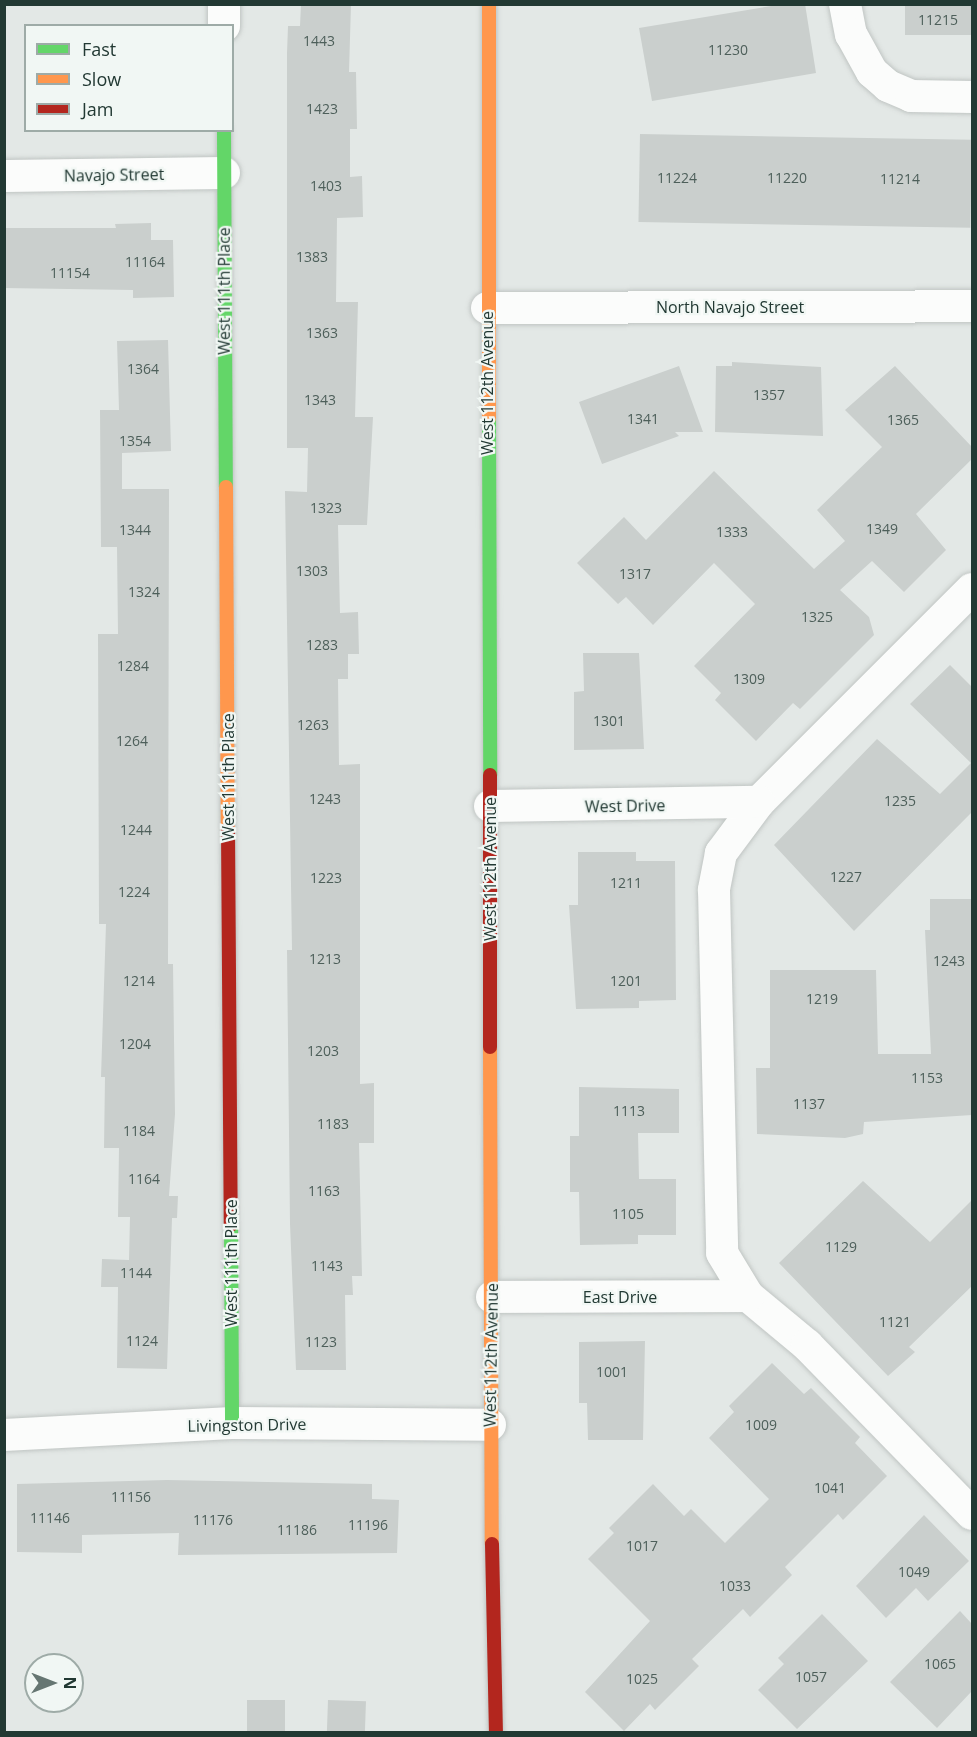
<!DOCTYPE html>
<style>
body{margin:0}
#map{position:relative;width:977px;height:1737px;overflow:hidden;background:#e3e8e6;font-family:"Open Sans",sans-serif}
div>[style]{position:absolute}
[style*='--x']{left:calc(var(--x)*1px);top:calc(var(--y)*1px);width:calc(var(--w)*1px);rotate:calc(var(--a)*1deg)}
.building>*{inset:0;background:#cacfcd;transform-origin:0 0}
.roads{filter:drop-shadow(0 0 2px #c0c5c3) drop-shadow(0 0 2px #c0c5c3)}
.street>*{height:32px;margin:-16px;padding:0 16px;transform-origin:16px;border-radius:16px;background:#fbfcfb}
.fast>*{height:14px;margin:-7px;padding:0 7px;transform-origin:7px;border-radius:7px;background:#63d668}
.slow>*{height:14px;margin:-7px;padding:0 7px;transform-origin:7px;border-radius:7px;background:#ff974d}
.jam>*{height:14px;margin:-7px;padding:0 7px;transform-origin:7px;border-radius:7px;background:#b3261e}
span{translate:-50% -50%;white-space:nowrap;text-align:center;line-height:1.15;-webkit-text-stroke:4.5px #f1f7f4;paint-order:stroke}
.number-label{font-size:14px;color:#4d5f5a}
.number-label span{-webkit-text-stroke-width:0}
.street-label{font-size:16px;color:#223933}
.frame{position:absolute;inset:0;border:6px solid #223933;pointer-events:none}
.legend{position:absolute;left:24px;top:24px;width:210px;height:108px;box-sizing:border-box;background:#f1f7f4;border:2px solid #9eaba7;margin:0;padding:8px 10px;list-style:none;font-size:18px;color:#223933}
.legend li{display:flex;align-items:center;gap:12px;height:30px}
.legend b{width:30px;border:2px solid #9eaba7}
.north{position:absolute;left:24px;top:1653px;width:60px;height:60px;box-sizing:border-box;background:#f1f7f4;border:2px solid #9eaba7;border-radius:50%;rotate:90deg;font-size:16px;font-weight:700;line-height:24px;text-align:center;color:#223933}
.north::after{content:'';display:block;margin:auto;width:21px;height:27px;background:#667672;clip-path:polygon(50% 0,100% 100%,50% 72%,0 100%)}
</style>
<div id="map">
<div class="building">
<i style="clip-path:polygon(301px 4px,351px 4px,349px 72px,356px 72px,357px 129px,350px 129px,350px 177px,362px 176px,363px 217px,337px 218px,336px 302px,358px 302px,355px 417px,373px 417px,367px 525px,338px 525px,340px 613px,358px 612px,359px 654px,348px 654px,348px 679px,338px 679px,339px 765px,360px 764px,360px 1084px,374px 1083px,374px 1143px,359px 1143px,362px 1276px,352px 1276px,353px 1295px,345px 1295px,346px 1370px,296px 1370px,290px 1224px,287px 950px,292px 950px,285px 491px,307px 492px,308px 448px,287px 448px,287px 53px,288px 26px,300px 26px)"></i>
<i style="clip-path:polygon(783px 4px,805px 4px,816px 73px,652px 101px,639px 28px)"></i>
<i style="left:905px;top:4px;width:67px;height:31px"></i>
<i style="left:640px;top:134px;width:332px;height:88px;rotate:1deg"></i>
<i style="clip-path:polygon(151px 223px,151px 240px,173px 240px,174px 297px,133px 298px,133px 290px,4px 288px,4px 228px,116px 228px,115px 224px)"></i>
<i style="clip-path:polygon(168px 340px,171px 451px,122px 453px,122px 489px,169px 489px,168px 964px,173px 964px,175px 1114px,169px 1196px,178px 1196px,177px 1218px,172px 1218px,167px 1369px,117px 1368px,118px 1287px,101px 1287px,102px 1259px,129px 1260px,130px 1217px,118px 1217px,119px 1148px,104px 1148px,105px 1077px,101px 1077px,106px 924px,99px 924px,98px 634px,118px 634px,117px 547px,101px 547px,100px 410px,119px 410px,117px 341px)"></i>
<i style="clip-path:polygon(732px 362px,821px 367px,823px 436px,715px 432px,716px 366px,732px 366px)"></i>
<i style="clip-path:polygon(679px 366px,703px 432px,675px 432px,679px 436px,602px 464px,579px 402px)"></i>
<i style="clip-path:polygon(895px 366px,972px 447px,972px 459px,916px 514px,946px 550px,904px 592px,872px 561px,840px 590px,869px 617px,874px 635px,800px 709px,793px 703px,756px 741px,715px 700px,721px 693px,694px 666px,755px 604px,714px 563px,653px 625px,626px 597px,618px 604px,577px 563px,624px 517px,646px 540px,714px 471px,814px 569px,845px 541px,817px 510px,882px 447px,845px 410px)"></i>
<i style="clip-path:polygon(583px 653px,639px 653px,644px 749px,574px 750px,574px 692px,584px 691px)"></i>
<i style="clip-path:polygon(950px 665px,972px 687px,972px 812px,854px 931px,774px 845px,877px 739px,940px 794px,971px 763px,910px 704px)"></i>
<i style="clip-path:polygon(578px 852px,636px 852px,636px 861px,675px 861px,676px 1000px,639px 1001px,639px 1008px,576px 1009px,569px 905px,578px 905px)"></i>
<i style="clip-path:polygon(930px 899px,972px 899px,972px 1115px,864px 1122px,863px 1134px,845px 1138px,757px 1134px,756px 1068px,770px 1068px,770px 970px,876px 970px,878px 1054px,931px 1054px,925px 930px,930px 930px)"></i>
<i style="clip-path:polygon(579px 1087px,679px 1089px,679px 1133px,638px 1133px,639px 1179px,676px 1179px,676px 1235px,638px 1235px,638px 1244px,580px 1245px,579px 1192px,570px 1192px,570px 1136px,579px 1136px)"></i>
<i style="clip-path:polygon(863px 1181px,930px 1242px,972px 1200px,972px 1286px,909px 1347px,915px 1352px,888px 1376px,779px 1263px)"></i>
<i style="clip-path:polygon(645px 1341px,643px 1440px,588px 1440px,587px 1403px,579px 1403px,579px 1342px)"></i>
<i style="clip-path:polygon(772px 1363px,804px 1394px,811px 1388px,860px 1437px,855px 1443px,887px 1476px,843px 1520px,838px 1514px,785px 1567px,792px 1575px,750px 1617px,743px 1609px,692px 1659px,699px 1666px,655px 1710px,650px 1704px,624px 1731px,585px 1692px,650px 1621px,588px 1559px,614px 1533px,609px 1528px,653px 1484px,684px 1516px,691px 1509px,725px 1543px,769px 1499px,709px 1438px,734px 1412px,729px 1406px)"></i>
<i style="clip-path:polygon(167px 1480px,372px 1484px,372px 1499px,399px 1500px,397px 1553px,178px 1555px,179px 1533px,82px 1535px,82px 1553px,17px 1552px,17px 1484px)"></i>
<i style="clip-path:polygon(924px 1515px,969px 1561px,928px 1601px,916px 1588px,886px 1618px,856px 1586px)"></i>
<i style="clip-path:polygon(960px 1611px,972px 1624px,972px 1691px,937px 1728px,890px 1682px)"></i>
<i style="clip-path:polygon(822px 1614px,868px 1661px,797px 1729px,758px 1690px,784px 1664px,778px 1658px)"></i>
<i style="left:247px;top:1700px;width:38px;height:32px"></i>
<i style="left:328px;top:1700px;width:38px;height:32px;rotate:2deg"></i>
</div>
<div class="roads">
<div class="street">
<i style="--x:224;--y:4;--w:22;--a:90"></i>
<i style="--x:845;--y:4;--w:31;--a:79"></i>
<i style="--x:851;--y:34;--w:43;--a:61.1"></i>
<i style="--x:872;--y:72;--w:21;--a:41"></i>
<i style="--x:888;--y:86;--w:25;--a:23"></i>
<i style="--x:911;--y:96;--w:61;--a:0.9"></i>
<i style="--x:4;--y:176;--w:220;--a:-0.8"></i>
<i style="--x:487;--y:308;--w:485;--a:-0.2"></i>
<i style="--x:972;--y:589;--w:301;--a:135"></i>
<i style="--x:759;--y:802;--w:64;--a:126.7"></i>
<i style="--x:721;--y:853;--w:38;--a:101"></i>
<i style="--x:714;--y:890;--w:363;--a:88.7"></i>
<i style="--x:722;--y:1253;--w:50;--a:58.8"></i>
<i style="--x:748;--y:1296;--w:77;--a:39.7"></i>
<i style="--x:807;--y:1345;--w:236;--a:45.7"></i>
<i style="--x:490;--y:806;--w:269;--a:-0.9"></i>
<i style="--x:492;--y:1297;--w:256;--a:-0.2"></i>
<i style="--x:4;--y:1435;--w:228;--a:-3"></i>
<i style="--x:232;--y:1423;--w:258;--a:0.4"></i>
</div>
<div class="fast">
<i style="--x:224;--y:130;--w:357;--a:89.7"></i>
<i style="--x:489;--y:418;--w:357;--a:89.8"></i>
<i style="--x:231;--y:1225;--w:198;--a:89.7"></i>
</div>
<div class="slow">
<i style="--x:489;--y:4;--w:414;--a:90"></i>
<i style="--x:226;--y:487;--w:343;--a:89.7"></i>
<i style="--x:490;--y:1047;--w:497;--a:89.8"></i>
</div>
<div class="jam">
<i style="--x:490;--y:775;--w:272;--a:90"></i>
<i style="--x:228;--y:830;--w:395;--a:89.6"></i>
<i style="--x:492;--y:1544;--w:188;--a:88.8"></i>
</div>
</div>
<div class="number-label">
<span style="left:938px;top:20px">11215</span>
<span style="left:319px;top:41px">1443</span>
<span style="left:728px;top:50px">11230</span>
<span style="left:322px;top:109px">1423</span>
<span style="left:677px;top:178px">11224</span>
<span style="left:787px;top:178px">11220</span>
<span style="left:900px;top:179px">11214</span>
<span style="left:326px;top:186px">1403</span>
<span style="left:312px;top:257px">1383</span>
<span style="left:145px;top:262px">11164</span>
<span style="left:70px;top:273px">11154</span>
<span style="left:322px;top:333px">1363</span>
<span style="left:143px;top:369px">1364</span>
<span style="left:769px;top:395px">1357</span>
<span style="left:320px;top:400px">1343</span>
<span style="left:643px;top:419px">1341</span>
<span style="left:903px;top:420px">1365</span>
<span style="left:135px;top:441px">1354</span>
<span style="left:326px;top:508px">1323</span>
<span style="left:882px;top:529px">1349</span>
<span style="left:135px;top:530px">1344</span>
<span style="left:732px;top:532px">1333</span>
<span style="left:312px;top:571px">1303</span>
<span style="left:635px;top:574px">1317</span>
<span style="left:144px;top:592px">1324</span>
<span style="left:817px;top:617px">1325</span>
<span style="left:322px;top:645px">1283</span>
<span style="left:133px;top:666px">1284</span>
<span style="left:749px;top:679px">1309</span>
<span style="left:609px;top:721px">1301</span>
<span style="left:313px;top:725px">1263</span>
<span style="left:132px;top:741px">1264</span>
<span style="left:325px;top:799px">1243</span>
<span style="left:900px;top:801px">1235</span>
<span style="left:136px;top:830px">1244</span>
<span style="left:846px;top:877px">1227</span>
<span style="left:326px;top:878px">1223</span>
<span style="left:626px;top:883px">1211</span>
<span style="left:134px;top:892px">1224</span>
<span style="left:325px;top:959px">1213</span>
<span style="left:949px;top:961px">1243</span>
<span style="left:139px;top:981px">1214</span>
<span style="left:626px;top:981px">1201</span>
<span style="left:822px;top:999px">1219</span>
<span style="left:135px;top:1044px">1204</span>
<span style="left:323px;top:1051px">1203</span>
<span style="left:927px;top:1078px">1153</span>
<span style="left:809px;top:1104px">1137</span>
<span style="left:629px;top:1111px">1113</span>
<span style="left:333px;top:1124px">1183</span>
<span style="left:139px;top:1131px">1184</span>
<span style="left:144px;top:1179px">1164</span>
<span style="left:324px;top:1191px">1163</span>
<span style="left:628px;top:1214px">1105</span>
<span style="left:841px;top:1247px">1129</span>
<span style="left:327px;top:1266px">1143</span>
<span style="left:136px;top:1273px">1144</span>
<span style="left:895px;top:1322px">1121</span>
<span style="left:142px;top:1341px">1124</span>
<span style="left:321px;top:1342px">1123</span>
<span style="left:612px;top:1372px">1001</span>
<span style="left:761px;top:1425px">1009</span>
<span style="left:830px;top:1488px">1041</span>
<span style="left:131px;top:1497px">11156</span>
<span style="left:50px;top:1518px">11146</span>
<span style="left:213px;top:1520px">11176</span>
<span style="left:368px;top:1525px">11196</span>
<span style="left:297px;top:1530px">11186</span>
<span style="left:642px;top:1546px">1017</span>
<span style="left:914px;top:1572px">1049</span>
<span style="left:735px;top:1586px">1033</span>
<span style="left:940px;top:1664px">1065</span>
<span style="left:811px;top:1677px">1057</span>
<span style="left:642px;top:1679px">1025</span>
</div>
<div class="street-label">
<span style="left:114px;top:175px;rotate:-1deg">Navajo Street</span>
<span style="left:224px;top:291px;rotate:-90deg">West 111th Place</span>
<span style="left:730px;top:307px">North Navajo Street</span>
<span style="left:487px;top:383px;rotate:-90deg">West 112th Avenue</span>
<span style="left:228px;top:777px;rotate:-90deg">West 111th Place</span>
<span style="left:625px;top:806px;rotate:-1deg">West Drive</span>
<span style="left:490px;top:869px;rotate:-90deg">West 112th Avenue</span>
<span style="left:231px;top:1263px;rotate:-90deg">West 111th Place</span>
<span style="left:620px;top:1297px">East Drive</span>
<span style="left:491px;top:1355px;rotate:-89deg">West 112th Avenue</span>
<span style="left:247px;top:1425px;rotate:-1deg">Livingston Drive</span>
</div>
<div class="frame"></div>
<ul class="legend">
<li><b style="height:8px;background:#63d668"></b>Fast</li>
<li><b style="height:8px;background:#ff974d"></b>Slow</li>
<li><b style="height:8px;background:#b3261e"></b>Jam</li>
</ul>
<div class="north">N</div>
</div>
